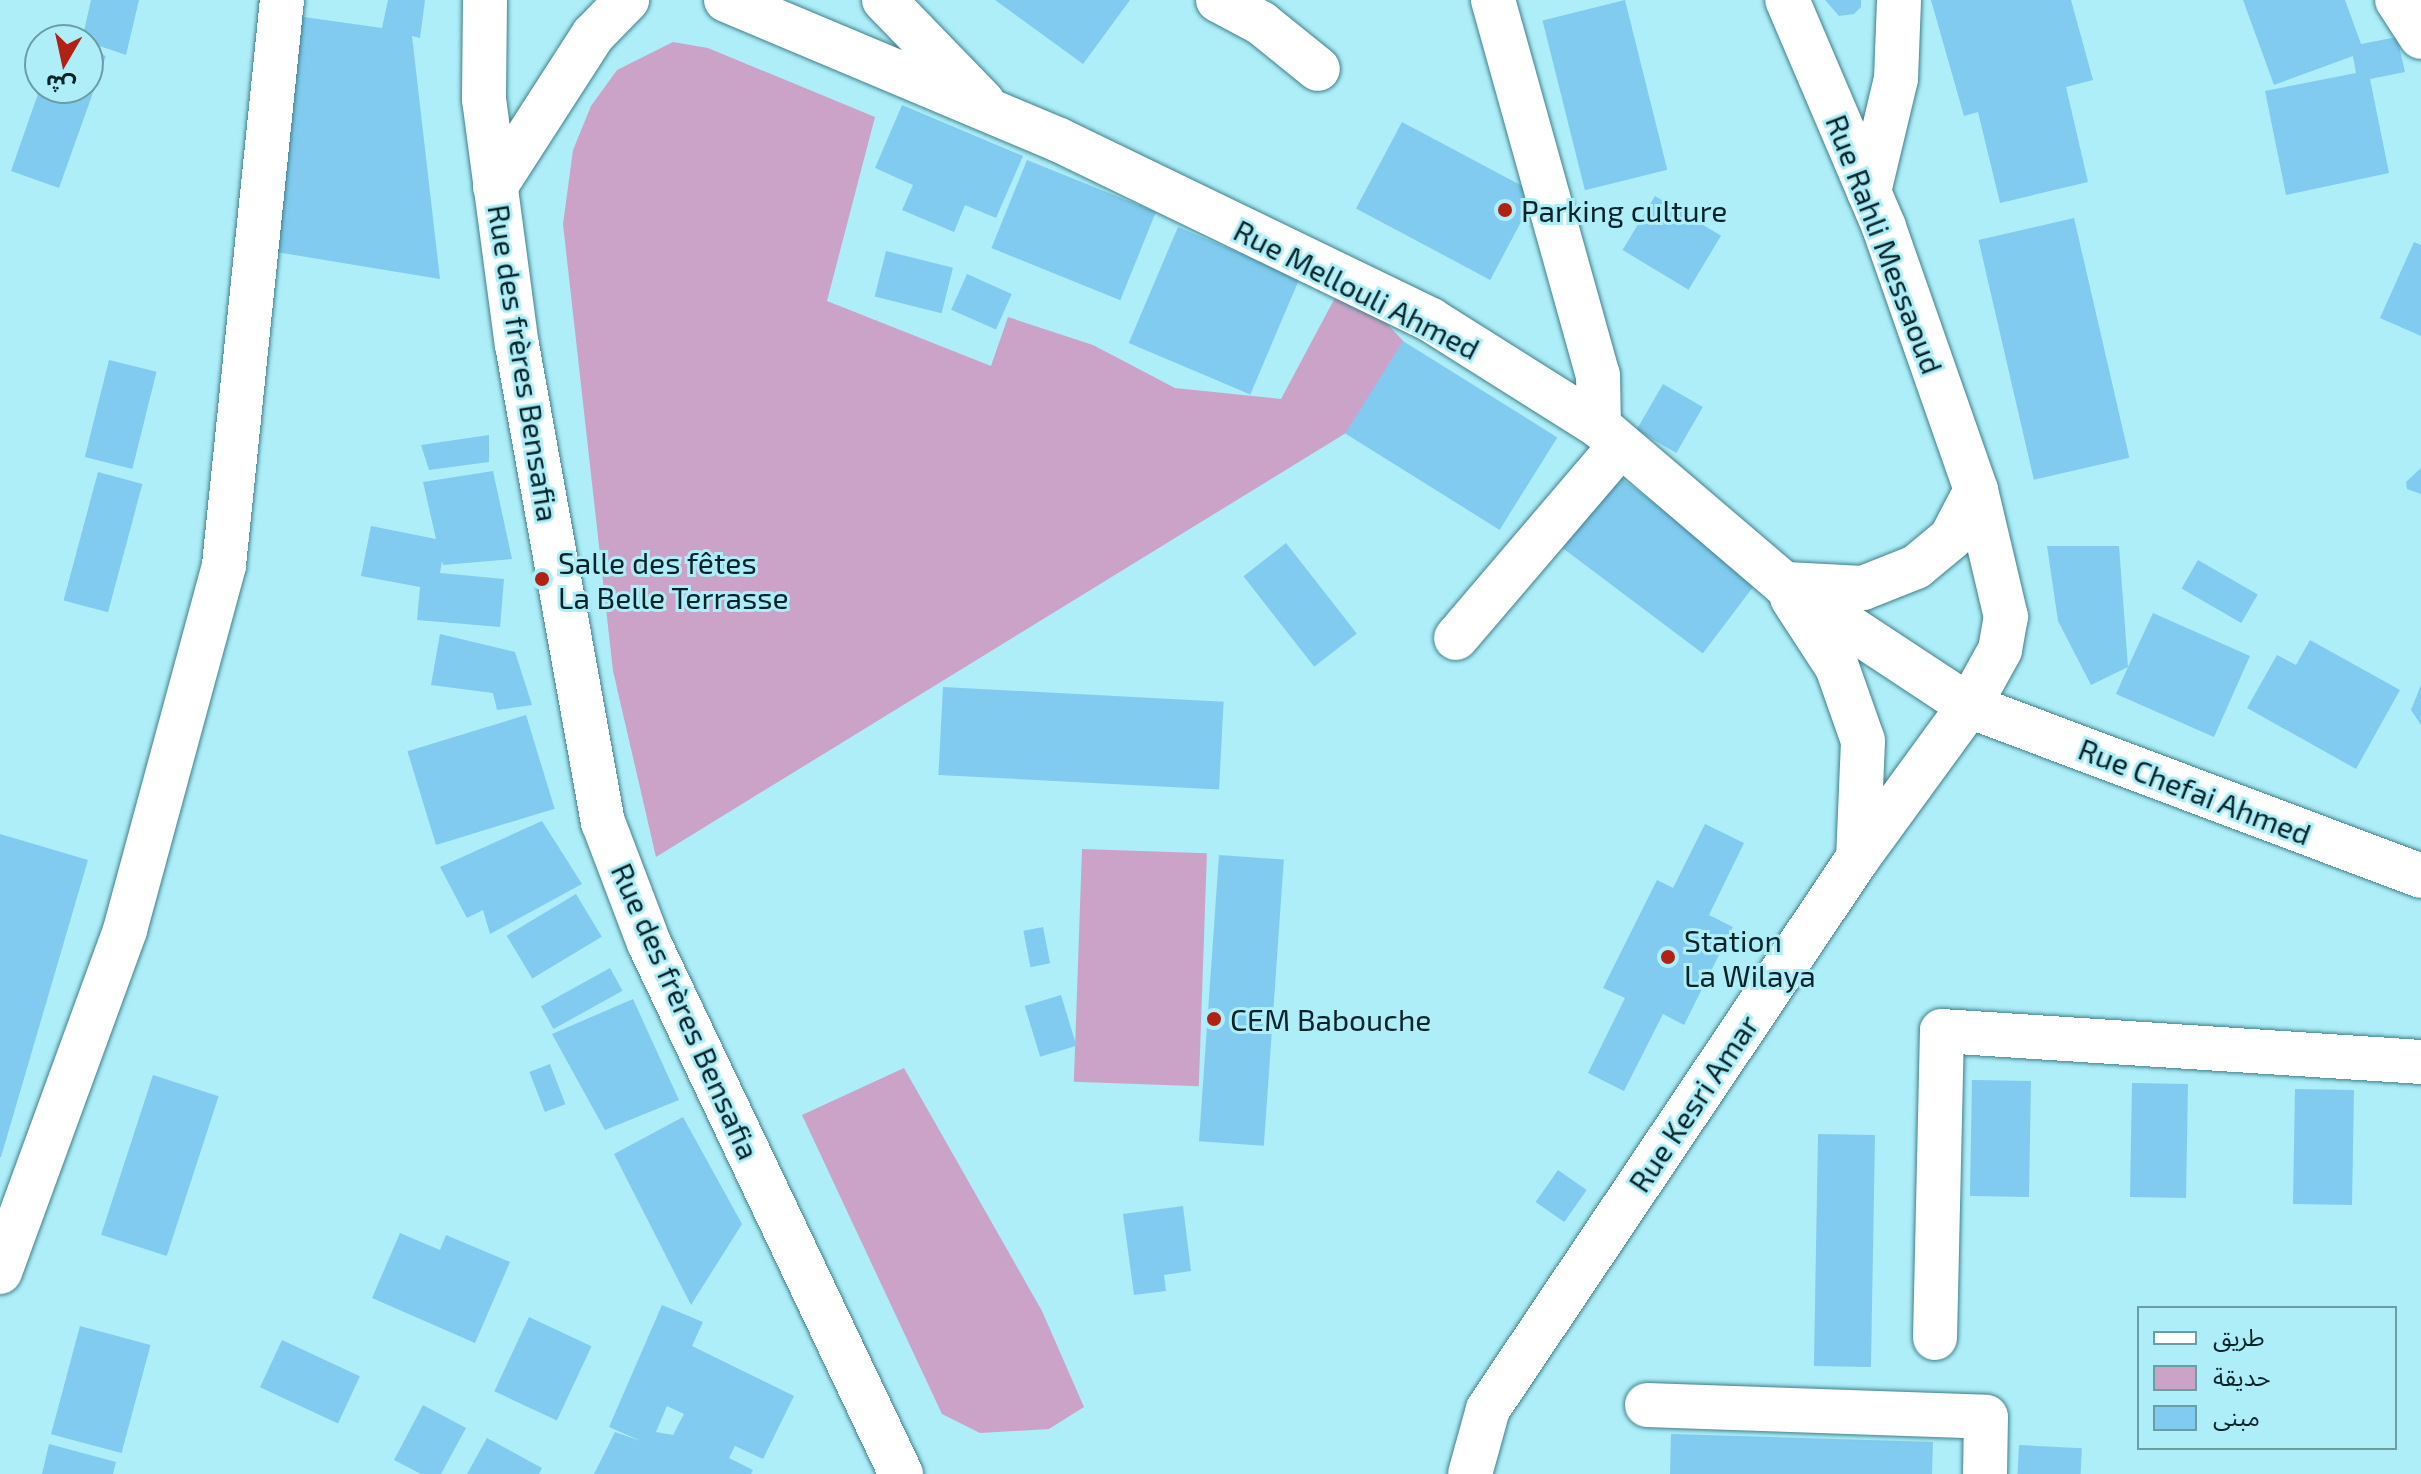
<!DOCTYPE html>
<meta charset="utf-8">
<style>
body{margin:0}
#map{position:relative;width:2421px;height:1474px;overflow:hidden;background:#adeef9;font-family:"Exo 2","Noto Sans Arabic",sans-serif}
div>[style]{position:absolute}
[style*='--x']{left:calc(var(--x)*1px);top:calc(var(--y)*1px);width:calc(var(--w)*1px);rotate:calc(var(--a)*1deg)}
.green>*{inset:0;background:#cca3c8;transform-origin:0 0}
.building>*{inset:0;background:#80cbef;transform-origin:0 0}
.roads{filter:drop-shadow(0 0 2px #41808b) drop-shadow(0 0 2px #41808b)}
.minor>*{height:44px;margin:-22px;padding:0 22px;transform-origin:22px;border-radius:22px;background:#fff}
.dots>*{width:22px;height:22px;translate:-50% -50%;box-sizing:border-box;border:4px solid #adeef9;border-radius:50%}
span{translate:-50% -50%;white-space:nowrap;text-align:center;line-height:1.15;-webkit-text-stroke:6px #adeef9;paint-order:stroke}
.poi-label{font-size:30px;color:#092428}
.left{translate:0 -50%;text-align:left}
.street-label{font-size:30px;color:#092428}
.legend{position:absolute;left:2137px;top:1306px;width:260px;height:144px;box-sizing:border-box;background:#adeef9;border:2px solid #6b9da5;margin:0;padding:10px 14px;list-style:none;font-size:24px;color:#092428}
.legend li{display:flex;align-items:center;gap:16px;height:40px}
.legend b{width:40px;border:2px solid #6b9da5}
.north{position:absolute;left:24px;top:24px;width:80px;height:80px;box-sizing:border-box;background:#adeef9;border:2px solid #6b9da5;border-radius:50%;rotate:189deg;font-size:22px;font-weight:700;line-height:32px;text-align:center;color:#092428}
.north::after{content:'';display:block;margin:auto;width:28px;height:36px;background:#b12215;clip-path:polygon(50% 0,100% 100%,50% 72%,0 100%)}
</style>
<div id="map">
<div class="green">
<i style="clip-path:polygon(673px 42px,708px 48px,875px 117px,827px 301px,991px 366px,1008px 317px,1093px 345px,1175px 388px,1281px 399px,1345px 279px,1437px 377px,656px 857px,613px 671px,563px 224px,573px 150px,591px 106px,617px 70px)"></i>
<i style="left:1082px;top:849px;width:125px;height:233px;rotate:2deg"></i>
<i style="clip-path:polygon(904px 1068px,1042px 1311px,1084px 1407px,1049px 1429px,980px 1433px,942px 1414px,802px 1115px)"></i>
</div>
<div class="building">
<i style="clip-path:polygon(91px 0,139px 0,126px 55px,82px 40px)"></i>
<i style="clip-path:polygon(388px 0,425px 0,420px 38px,412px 36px,440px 279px,264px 250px,297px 16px,382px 28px)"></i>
<i style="clip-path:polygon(995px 0,1130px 0,1083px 64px)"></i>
<i style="left:1625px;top:0;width:175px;height:85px;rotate:76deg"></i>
<i style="clip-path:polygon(1825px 0,1861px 0,1861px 7px,1854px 14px,1839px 16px)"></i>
<i style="clip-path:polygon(1931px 0,2071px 0,2093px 80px,2066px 87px,2088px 182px,2000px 203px,1978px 112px,1964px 116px)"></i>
<i style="clip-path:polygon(2243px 0,2345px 0,2361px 44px,2397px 37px,2405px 72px,2370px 79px,2389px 173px,2286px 195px,2265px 91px,2356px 73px,2353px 56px,2274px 85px)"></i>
<i style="clip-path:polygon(88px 50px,106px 56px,59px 188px,11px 171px,40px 88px,88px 88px)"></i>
<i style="clip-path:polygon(902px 105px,1023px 156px,996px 218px,965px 205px,954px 232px,902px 210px,913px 185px,875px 168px)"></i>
<i style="left:1402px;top:122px;width:152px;height:98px;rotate:28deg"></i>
<i style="left:1027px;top:160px;width:139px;height:95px;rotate:22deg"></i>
<i style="left:1655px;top:196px;width:77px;height:63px;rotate:31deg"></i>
<i style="left:2074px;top:218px;width:246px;height:98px;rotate:77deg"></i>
<i style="left:1178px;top:227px;width:132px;height:126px;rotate:23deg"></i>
<i style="clip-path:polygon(2414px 242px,2421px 245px,2421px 336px,2380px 318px)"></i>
<i style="left:886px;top:251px;width:69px;height:47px;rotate:14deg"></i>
<i style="left:967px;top:274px;width:49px;height:39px;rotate:24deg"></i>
<i style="left:1403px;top:341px;width:182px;height:109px;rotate:32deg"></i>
<i style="left:109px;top:360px;width:49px;height:100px;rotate:14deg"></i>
<i style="left:1663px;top:384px;width:46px;height:53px;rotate:30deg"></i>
<i style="clip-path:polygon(489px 435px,489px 462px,429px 470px,421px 445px)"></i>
<i style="clip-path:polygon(2421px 468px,2421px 494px,2407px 489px,2406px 482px)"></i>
<i style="clip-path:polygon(493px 471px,512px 559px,443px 565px,442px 561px,440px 573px,504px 579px,500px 627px,417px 620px,420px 587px,361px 576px,371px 526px,436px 539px,423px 482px)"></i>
<i style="left:98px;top:472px;width:46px;height:133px;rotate:15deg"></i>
<i style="left:1617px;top:475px;width:176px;height:91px;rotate:37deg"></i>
<i style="left:1286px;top:543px;width:115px;height:54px;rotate:52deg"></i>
<i style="clip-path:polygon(2047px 546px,2119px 546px,2128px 667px,2153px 613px,2250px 656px,2214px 737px,2116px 694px,2128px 667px,2091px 685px,2058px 621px)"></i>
<i style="left:2198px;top:560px;width:69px;height:33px;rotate:30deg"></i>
<i style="clip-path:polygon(440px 634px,515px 652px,532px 705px,497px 710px,493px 693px,431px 685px)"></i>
<i style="clip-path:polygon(2310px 640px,2400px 690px,2356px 769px,2247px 708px,2277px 655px,2296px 665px)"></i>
<i style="clip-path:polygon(2421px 685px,2421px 725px,2411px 710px)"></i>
<i style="left:943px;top:687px;width:281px;height:88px;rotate:3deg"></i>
<i style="left:526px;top:715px;width:98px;height:124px;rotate:73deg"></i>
<i style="clip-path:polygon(542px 821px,582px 884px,490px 934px,483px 910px,467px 918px,440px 867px)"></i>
<i style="clip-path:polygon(1705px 824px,1744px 843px,1709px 915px,1733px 927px,1684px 1025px,1663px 1014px,1624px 1091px,1588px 1073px,1625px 998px,1603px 988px,1657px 880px,1673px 888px)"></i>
<i style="clip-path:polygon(0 834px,88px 860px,1px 1157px,0 1157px)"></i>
<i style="left:1219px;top:855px;width:65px;height:287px;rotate:4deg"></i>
<i style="left:576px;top:894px;width:50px;height:81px;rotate:59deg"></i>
<i style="left:1043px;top:927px;width:37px;height:20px;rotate:79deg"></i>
<i style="left:610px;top:968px;width:26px;height:79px;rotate:61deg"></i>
<i style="left:1061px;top:995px;width:53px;height:38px;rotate:73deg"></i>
<i style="clip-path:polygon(633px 999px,679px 1100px,605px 1130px,552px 1034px)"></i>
<i style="left:550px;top:1064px;width:43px;height:22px;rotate:69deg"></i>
<i style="left:153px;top:1075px;width:69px;height:168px;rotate:18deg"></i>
<i style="left:1972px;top:1080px;width:59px;height:116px;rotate:1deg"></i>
<i style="left:2132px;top:1083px;width:56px;height:114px;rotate:1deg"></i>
<i style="left:2295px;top:1089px;width:59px;height:115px;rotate:1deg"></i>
<i style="clip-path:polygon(683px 1117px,742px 1224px,691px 1305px,614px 1154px)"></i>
<i style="left:1818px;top:1134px;width:57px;height:232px;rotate:1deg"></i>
<i style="left:1558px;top:1170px;width:35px;height:39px;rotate:35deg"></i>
<i style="clip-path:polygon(1183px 1206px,1191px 1271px,1164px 1275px,1166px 1291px,1134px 1295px,1123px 1214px)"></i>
<i style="clip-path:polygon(400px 1233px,440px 1250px,446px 1235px,510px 1262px,475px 1343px,372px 1298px)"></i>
<i style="clip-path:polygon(evenodd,662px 1305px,703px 1322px,692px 1346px,794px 1396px,763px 1459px,735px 1446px,729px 1458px,753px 1470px,751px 1474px,594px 1474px,615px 1432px,641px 1441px,609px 1427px,662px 1305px,667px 1406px,684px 1414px,673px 1435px,656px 1432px,667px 1406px)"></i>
<i style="left:529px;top:1317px;width:69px;height:82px;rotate:25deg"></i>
<i style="left:80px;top:1326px;width:73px;height:112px;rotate:15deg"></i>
<i style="left:282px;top:1340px;width:86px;height:52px;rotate:25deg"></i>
<i style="clip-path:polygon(423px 1405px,466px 1428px,441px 1474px,421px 1474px,394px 1460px)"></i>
<i style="clip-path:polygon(1671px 1434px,1933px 1442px,1932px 1474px,1670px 1474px)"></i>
<i style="clip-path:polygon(487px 1438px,542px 1468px,539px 1474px,467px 1474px)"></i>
<i style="clip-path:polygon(49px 1444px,116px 1462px,113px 1474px,42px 1474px)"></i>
<i style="left:2019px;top:1445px;width:63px;height:29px;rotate:3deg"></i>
</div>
<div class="roads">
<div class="minor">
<i style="--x:485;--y:0;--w:99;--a:90.6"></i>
<i style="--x:484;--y:99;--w:248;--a:82.4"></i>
<i style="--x:517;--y:345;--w:485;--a:79.8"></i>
<i style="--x:603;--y:822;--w:129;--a:69.2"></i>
<i style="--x:649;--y:943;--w:588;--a:64.61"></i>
<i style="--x:726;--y:0;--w:361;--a:22.8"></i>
<i style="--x:1059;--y:140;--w:413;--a:25.8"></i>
<i style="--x:1431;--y:320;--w:199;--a:32.2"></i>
<i style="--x:1599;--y:426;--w:243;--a:40.5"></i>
<i style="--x:1784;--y:584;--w:222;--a:33.4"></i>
<i style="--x:1969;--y:706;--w:483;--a:20.6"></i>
<i style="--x:884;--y:0;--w:142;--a:45.9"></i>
<i style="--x:1218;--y:0;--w:49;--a:28.1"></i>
<i style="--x:1261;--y:23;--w:73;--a:38.9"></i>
<i style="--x:1493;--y:0;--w:389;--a:74.4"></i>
<i style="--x:1598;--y:375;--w:51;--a:88.9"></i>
<i style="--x:2397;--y:0;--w:44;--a:57"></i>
<i style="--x:495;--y:187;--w:181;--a:-57.2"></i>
<i style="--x:593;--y:35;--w:49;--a:-45.8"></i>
<i style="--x:1869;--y:192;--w:116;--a:-76.6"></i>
<i style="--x:1896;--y:79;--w:79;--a:-87.8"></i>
<i style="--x:1786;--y:584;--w:77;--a:3"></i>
<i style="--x:1863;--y:588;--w:57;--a:-21.6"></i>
<i style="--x:1916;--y:567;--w:45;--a:-39.6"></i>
<i style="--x:1951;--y:538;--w:54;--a:-62.5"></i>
<i style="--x:1792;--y:598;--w:82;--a:56.9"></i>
<i style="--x:1837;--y:667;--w:78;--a:70.6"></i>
<i style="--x:1863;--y:741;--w:117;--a:92.4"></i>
<i style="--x:1456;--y:638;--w:253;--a:-49.5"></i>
<i style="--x:0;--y:1272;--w:364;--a:-69.9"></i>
<i style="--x:125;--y:930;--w:378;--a:-74.8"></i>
<i style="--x:224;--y:565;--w:568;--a:-84.14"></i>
<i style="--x:1935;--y:1338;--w:307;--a:-88.7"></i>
<i style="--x:1942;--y:1031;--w:480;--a:3.7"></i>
<i style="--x:1647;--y:1405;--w:339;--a:2"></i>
<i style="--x:1986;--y:1417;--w:57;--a:91"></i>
<i style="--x:1470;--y:1474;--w:67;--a:-74.5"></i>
<i style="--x:1488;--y:1409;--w:664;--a:-56.12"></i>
<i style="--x:1858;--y:858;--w:188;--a:-53.9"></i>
<i style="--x:1969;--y:706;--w:64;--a:-61"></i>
<i style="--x:2000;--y:650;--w:34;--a:-80"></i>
<i style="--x:2006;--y:617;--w:130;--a:-103.3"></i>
<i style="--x:1976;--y:490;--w:279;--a:-109.3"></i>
<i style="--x:1884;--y:227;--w:247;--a:-113.1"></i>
</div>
</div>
<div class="dots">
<i style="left:1505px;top:210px;background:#b12215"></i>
<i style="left:542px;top:579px;background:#b12215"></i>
<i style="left:1668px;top:957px;background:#b12215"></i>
<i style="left:1214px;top:1019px;background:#b12215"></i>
</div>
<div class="poi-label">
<span class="left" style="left:1521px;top:210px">Parking culture</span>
<span class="left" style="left:558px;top:579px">Salle des fêtes<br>La Belle Terrasse</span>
<span class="left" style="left:1684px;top:957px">Station<br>La Wilaya</span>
<span class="left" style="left:1230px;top:1019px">CEM Babouche</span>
</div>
<div class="street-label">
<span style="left:1885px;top:244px;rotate:69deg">Rue Rahli Messaoud</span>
<span style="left:1357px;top:289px;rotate:27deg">Rue Mellouli Ahmed</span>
<span style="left:524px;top:363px;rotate:81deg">Rue des frères Bensafia</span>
<span style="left:2195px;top:791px;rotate:21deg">Rue Chefai Ahmed</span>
<span style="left:686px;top:1011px;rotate:66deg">Rue des frères Bensafia</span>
<span style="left:1693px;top:1103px;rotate:-56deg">Rue Kesri Amar</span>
</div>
<ul class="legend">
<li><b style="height:10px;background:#fff"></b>طريق</li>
<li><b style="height:22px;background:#cca3c8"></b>حديقة</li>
<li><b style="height:22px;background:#80cbef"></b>مبنى</li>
</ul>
<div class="north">ش</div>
</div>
